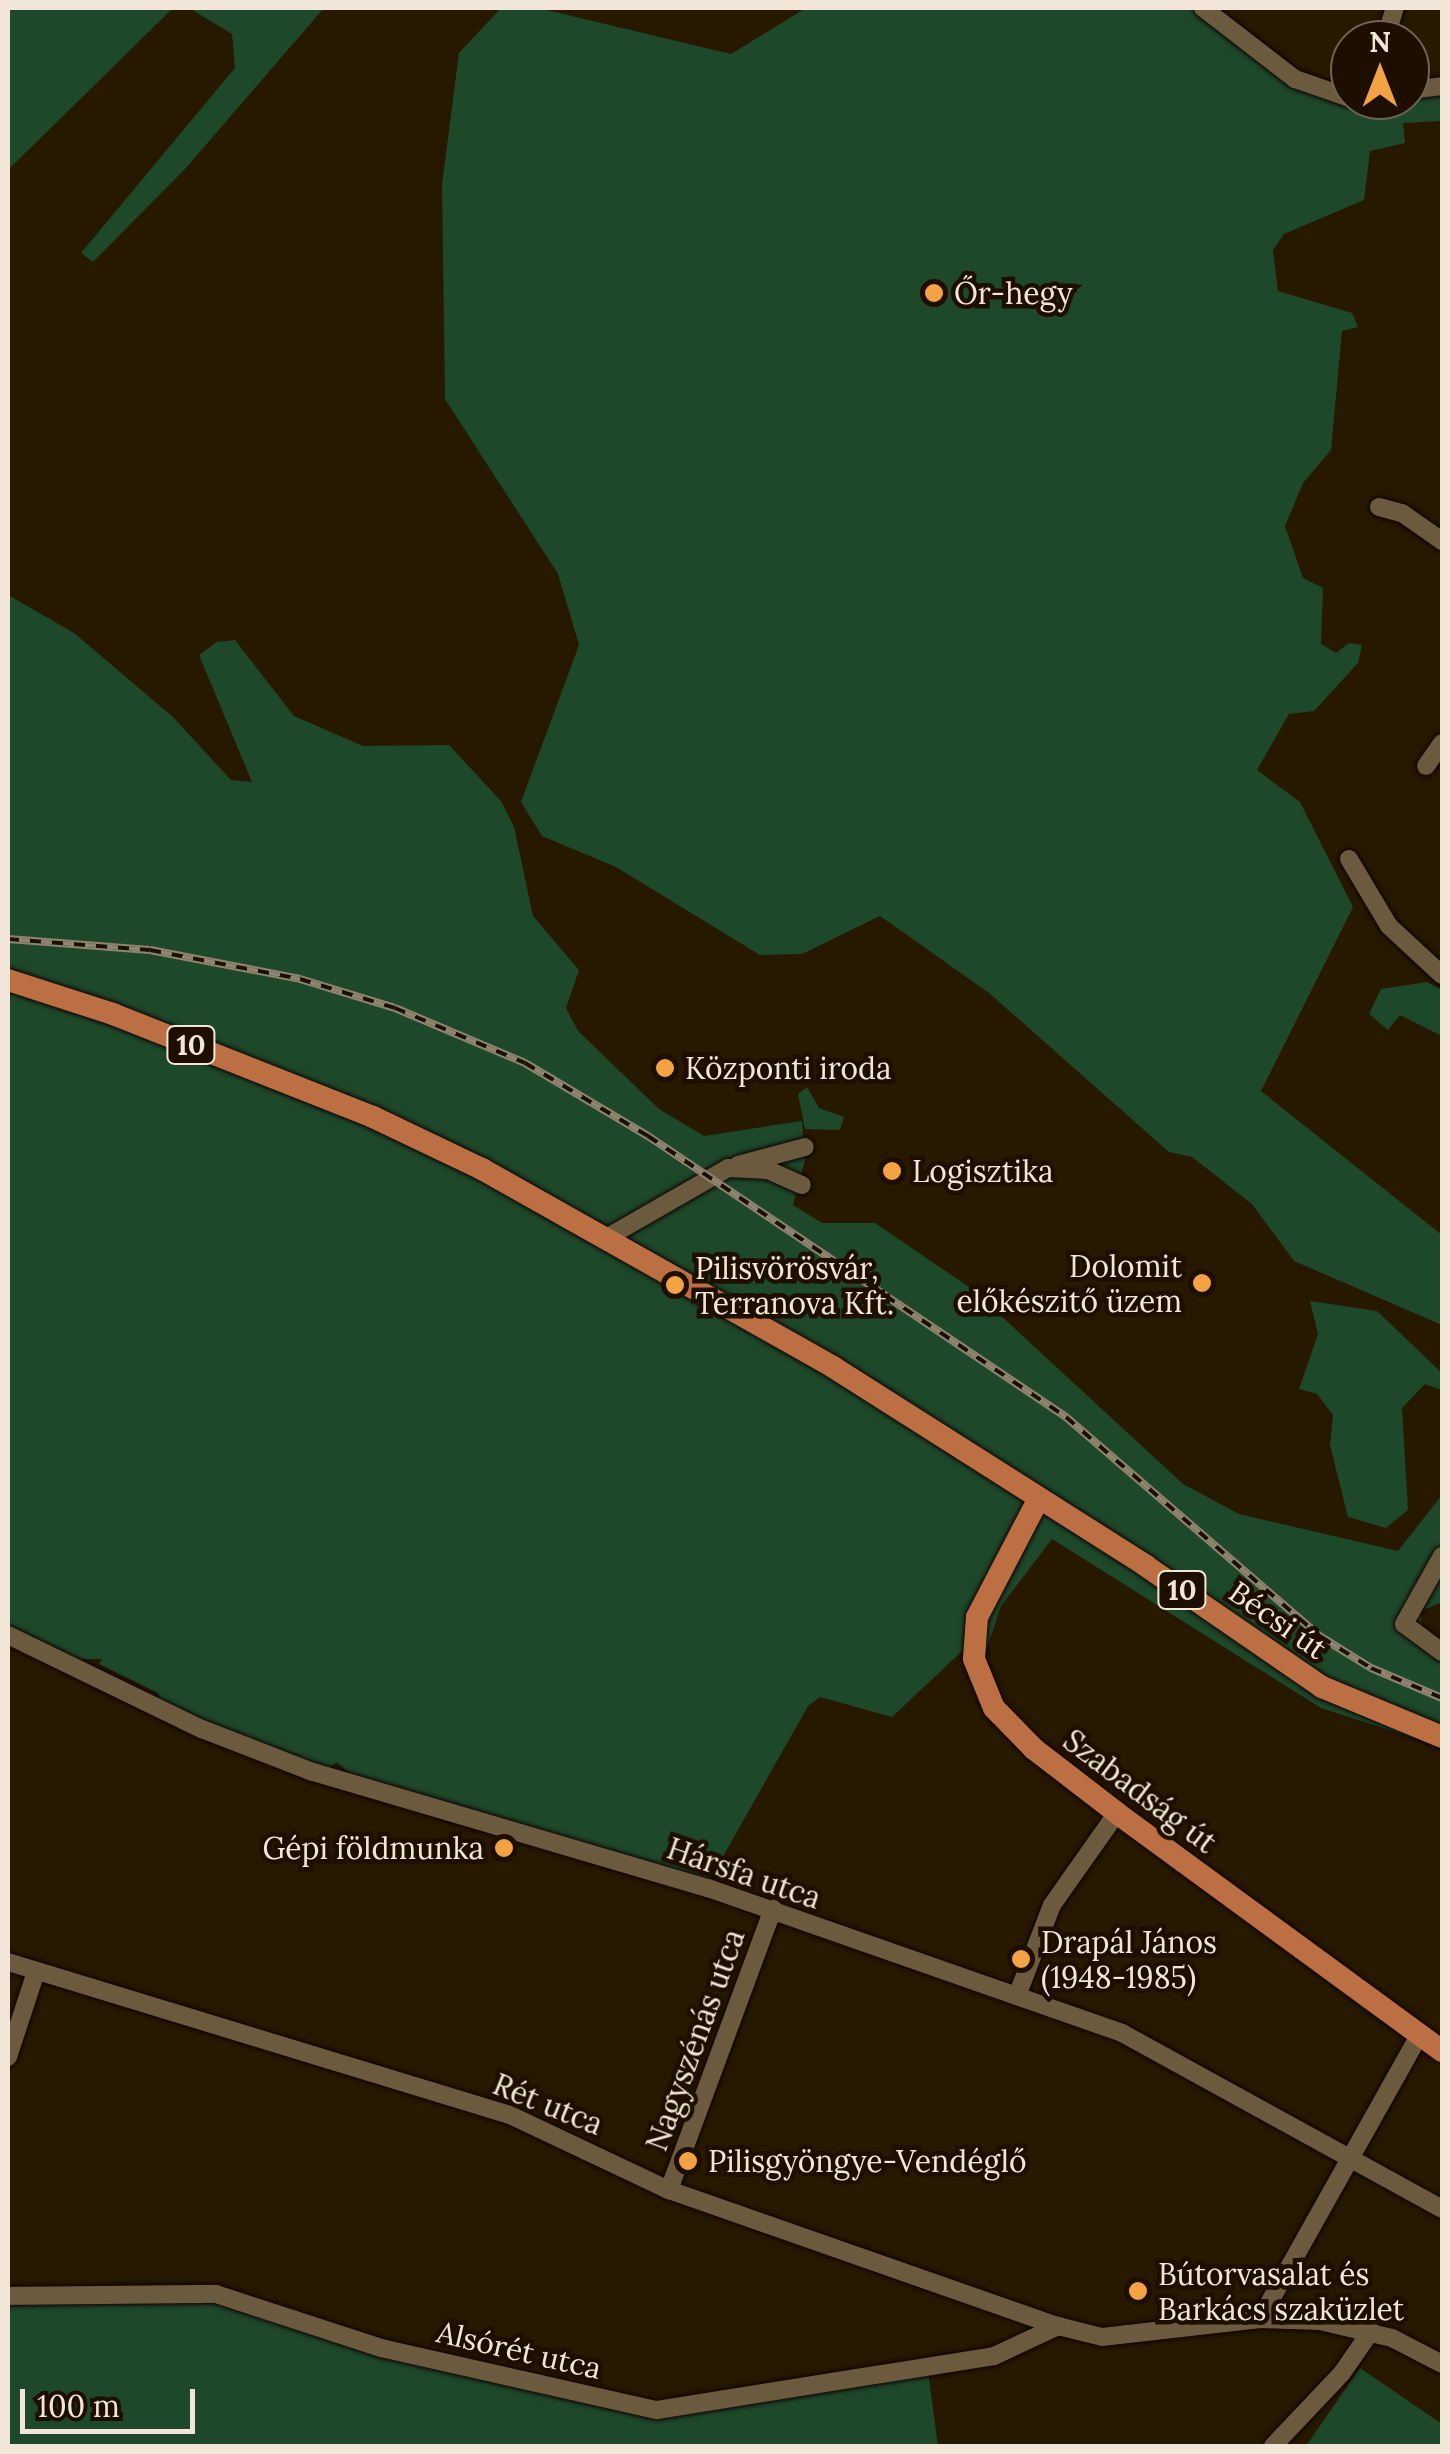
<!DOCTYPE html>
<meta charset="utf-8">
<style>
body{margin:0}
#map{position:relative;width:1450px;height:2454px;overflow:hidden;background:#271800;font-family:Lora,serif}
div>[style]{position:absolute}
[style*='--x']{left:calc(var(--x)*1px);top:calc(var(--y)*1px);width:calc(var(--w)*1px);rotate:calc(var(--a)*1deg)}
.green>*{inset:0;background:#1e482a}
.roads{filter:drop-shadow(0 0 2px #0f0300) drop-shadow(0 0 2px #0f0300)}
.minor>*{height:18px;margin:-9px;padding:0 9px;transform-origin:9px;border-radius:9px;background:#6c5a3f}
.major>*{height:22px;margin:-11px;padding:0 11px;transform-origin:11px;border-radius:11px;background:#bd6f44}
.rail>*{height:8px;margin-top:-4px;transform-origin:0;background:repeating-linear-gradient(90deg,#1e0e00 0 11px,#90836f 0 22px);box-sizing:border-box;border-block:2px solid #90836f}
.dots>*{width:28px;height:28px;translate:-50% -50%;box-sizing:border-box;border:5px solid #1e0e00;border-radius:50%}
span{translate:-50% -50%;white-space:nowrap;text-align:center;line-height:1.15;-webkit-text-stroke:9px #1e0e00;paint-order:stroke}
.shield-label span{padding:2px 8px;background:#1e0e00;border:2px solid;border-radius:8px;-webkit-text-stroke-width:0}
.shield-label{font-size:28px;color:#f1e6d7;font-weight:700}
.poi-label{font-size:30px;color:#f1e6d7}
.left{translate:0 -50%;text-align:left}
.right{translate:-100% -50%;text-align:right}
.street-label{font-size:30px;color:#f1e6d7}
.frame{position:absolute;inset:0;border:10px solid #f1e6d7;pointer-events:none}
.north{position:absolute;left:1330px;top:20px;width:100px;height:100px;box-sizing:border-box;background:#1e0e00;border:2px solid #726456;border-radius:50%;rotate:0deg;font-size:28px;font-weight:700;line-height:40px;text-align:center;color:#f1e6d7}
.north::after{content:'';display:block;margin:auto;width:35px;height:45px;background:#f4a344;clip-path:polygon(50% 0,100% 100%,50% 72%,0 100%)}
.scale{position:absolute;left:20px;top:2389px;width:175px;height:45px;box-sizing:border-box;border:5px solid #f1e6d7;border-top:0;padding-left:12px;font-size:30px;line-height:35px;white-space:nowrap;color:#f1e6d7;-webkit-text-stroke:8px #1e0e00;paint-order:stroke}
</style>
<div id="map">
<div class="green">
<i style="clip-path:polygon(8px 8px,173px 8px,8px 170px)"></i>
<i style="clip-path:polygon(189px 8px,324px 8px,185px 169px,93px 262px,81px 253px,235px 68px,232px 34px)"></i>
<i style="clip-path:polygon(501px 8px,538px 8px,731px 54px,806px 8px,1211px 8px,1290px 83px,1363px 106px,1442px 89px,1442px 121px,1403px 123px,1405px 143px,1370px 151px,1364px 200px,1284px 234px,1273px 250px,1278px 291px,1352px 313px,1358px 327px,1342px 331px,1331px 450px,1303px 483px,1285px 526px,1303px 578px,1323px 588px,1321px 644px,1336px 653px,1349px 643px,1362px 645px,1358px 663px,1314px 711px,1289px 714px,1257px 770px,1300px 802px,1353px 907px,1261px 1091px,1442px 1235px,1442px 1325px,1294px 1261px,1252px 1204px,1192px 1157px,1169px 1152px,989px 993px,880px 916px,802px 954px,760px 955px,616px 867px,542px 836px,521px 802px,579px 645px,558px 574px,445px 399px,442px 184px,459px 53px)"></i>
<i style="clip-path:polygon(8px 595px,74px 633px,173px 717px,231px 780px,252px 782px,199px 655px,217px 642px,235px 640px,294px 716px,363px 746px,449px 745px,501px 801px,514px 827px,533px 916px,579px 970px,566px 1008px,578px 1031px,659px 1109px,704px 1136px,802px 1121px,805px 1160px,793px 1205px,822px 1223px,875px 1223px,972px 1289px,1183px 1484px,1239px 1514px,1398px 1551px,1442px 1495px,1442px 1602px,1421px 1611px,1422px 1636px,1442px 1644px,1442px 1747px,1321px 1708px,1052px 1539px,1001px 1606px,983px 1660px,977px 1637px,892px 1717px,820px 1697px,808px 1706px,708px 1883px,357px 1780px,337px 1762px,322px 1772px,164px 1711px,158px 1693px,99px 1664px,102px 1659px,61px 1659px,8px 1632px)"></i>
<i style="clip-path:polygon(1427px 982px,1442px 990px,1442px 1036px,1400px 1015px,1388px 1030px,1369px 1014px,1381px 989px)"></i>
<i style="clip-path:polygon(807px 1087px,819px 1108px,844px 1117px,840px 1130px,805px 1129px,798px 1094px)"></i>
<i style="clip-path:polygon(1310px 1301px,1377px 1311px,1442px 1373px,1442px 1390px,1425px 1384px,1402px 1408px,1408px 1510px,1386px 1528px,1348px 1517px,1330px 1445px,1333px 1415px,1317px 1394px,1299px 1389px,1318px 1334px)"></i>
<i style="clip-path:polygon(204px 2301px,660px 2419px,928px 2371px,938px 2446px,1002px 2444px,1001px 2446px,8px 2446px,8px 2302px)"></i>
<i style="clip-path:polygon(1360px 2368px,1442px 2424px,1442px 2446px,1306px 2446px)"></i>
</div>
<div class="roads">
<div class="minor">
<i style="--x:1203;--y:8;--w:116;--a:37.7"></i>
<i style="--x:1295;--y:79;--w:58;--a:19.1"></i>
<i style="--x:1385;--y:40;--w:34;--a:-73"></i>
<i style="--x:1410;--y:90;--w:32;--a:-7"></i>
<i style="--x:1379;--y:507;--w:24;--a:15"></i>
<i style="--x:1402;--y:513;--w:49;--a:35"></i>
<i style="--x:1426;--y:766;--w:28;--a:-55"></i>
<i style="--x:1349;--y:859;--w:78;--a:59.2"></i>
<i style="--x:1389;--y:926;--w:72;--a:42.8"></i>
<i style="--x:738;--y:1165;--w:69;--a:-15"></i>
<i style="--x:608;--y:1237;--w:138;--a:-29.9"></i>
<i style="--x:728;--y:1168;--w:40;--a:2.9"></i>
<i style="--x:768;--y:1170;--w:37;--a:24"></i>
<i style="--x:1442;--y:1556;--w:78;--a:119.2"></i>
<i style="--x:1404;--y:1624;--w:47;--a:36.4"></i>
<i style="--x:8;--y:1635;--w:216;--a:25.9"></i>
<i style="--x:202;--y:1729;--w:119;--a:21.2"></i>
<i style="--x:313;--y:1772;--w:412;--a:16.4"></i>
<i style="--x:708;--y:1888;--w:439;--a:19.3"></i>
<i style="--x:1122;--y:2033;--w:365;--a:28.8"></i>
<i style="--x:8;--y:1962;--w:525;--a:16.95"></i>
<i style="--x:510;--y:2115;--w:176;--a:25.3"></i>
<i style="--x:669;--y:2190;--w:412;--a:19.3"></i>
<i style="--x:1058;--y:2326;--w:45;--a:14"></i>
<i style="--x:1102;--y:2337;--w:159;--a:-6.5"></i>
<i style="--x:1260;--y:2319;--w:60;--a:1.9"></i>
<i style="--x:1320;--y:2321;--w:74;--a:13.3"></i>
<i style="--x:1392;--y:2338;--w:56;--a:27.5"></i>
<i style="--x:1017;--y:1996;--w:97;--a:-69"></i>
<i style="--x:1052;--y:1905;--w:113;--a:-54.8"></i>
<i style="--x:8;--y:2057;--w:89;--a:-71.8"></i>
<i style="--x:669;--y:2190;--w:300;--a:-69.7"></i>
<i style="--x:8;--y:2296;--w:208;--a:-0.6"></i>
<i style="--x:216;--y:2294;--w:174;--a:18.1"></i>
<i style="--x:381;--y:2348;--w:283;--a:12.7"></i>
<i style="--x:657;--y:2410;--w:341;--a:-9.1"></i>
<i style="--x:994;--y:2356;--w:71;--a:-25.1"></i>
<i style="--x:1260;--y:2319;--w:327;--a:-60.7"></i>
<i style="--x:1273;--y:2446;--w:100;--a:-46.6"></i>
<i style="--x:1342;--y:2373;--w:51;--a:-55.4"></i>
</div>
<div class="major">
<i style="--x:8;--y:980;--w:110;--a:17.9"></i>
<i style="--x:113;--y:1014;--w:280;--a:21.6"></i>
<i style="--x:373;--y:1117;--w:121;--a:25.5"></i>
<i style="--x:482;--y:1169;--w:403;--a:29.4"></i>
<i style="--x:833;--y:1367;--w:371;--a:32.4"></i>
<i style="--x:1146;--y:1566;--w:214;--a:34.5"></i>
<i style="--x:1322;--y:1687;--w:130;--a:22.6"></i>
<i style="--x:1039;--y:1498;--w:134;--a:117.5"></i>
<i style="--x:977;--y:1617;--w:42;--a:94.1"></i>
<i style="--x:974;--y:1659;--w:53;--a:67.8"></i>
<i style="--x:994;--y:1708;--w:57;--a:45.7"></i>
<i style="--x:1034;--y:1749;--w:105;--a:37.6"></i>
<i style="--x:1117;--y:1813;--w:403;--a:36.2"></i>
</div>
</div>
<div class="rail">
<i style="--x:8;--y:939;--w:142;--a:4.4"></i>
<i style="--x:150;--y:950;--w:153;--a:10.9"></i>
<i style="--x:300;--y:979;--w:99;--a:17"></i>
<i style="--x:395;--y:1008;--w:141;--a:22.9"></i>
<i style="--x:525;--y:1063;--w:143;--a:30.7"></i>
<i style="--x:648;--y:1136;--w:504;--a:33.91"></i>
<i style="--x:1066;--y:1417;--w:337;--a:40.8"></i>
<i style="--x:1321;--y:1637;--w:59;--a:31.8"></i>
<i style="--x:1371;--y:1668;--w:77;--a:22.9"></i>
</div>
<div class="dots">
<i style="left:934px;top:293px;background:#f4a344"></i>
<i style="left:665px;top:1068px;background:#f4a344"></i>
<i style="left:892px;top:1171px;background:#f4a344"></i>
<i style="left:1202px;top:1283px;background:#f4a344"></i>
<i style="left:675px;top:1285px;background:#f4a344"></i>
<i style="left:504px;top:1848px;background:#f4a344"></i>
<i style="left:1021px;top:1959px;background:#f4a344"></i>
<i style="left:688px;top:2161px;background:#f4a344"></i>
<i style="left:1138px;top:2291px;background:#f4a344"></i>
</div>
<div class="shield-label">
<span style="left:191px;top:1045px">10</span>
<span style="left:1182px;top:1590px">10</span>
</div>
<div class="poi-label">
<span class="left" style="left:954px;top:293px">Őr-hegy</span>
<span class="left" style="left:685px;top:1068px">Központi iroda</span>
<span class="left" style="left:912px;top:1171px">Logisztika</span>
<span class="right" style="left:1182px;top:1283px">Dolomit<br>előkészitő üzem</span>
<span class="left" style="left:695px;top:1285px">Pilisvörösvár,<br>Terranova Kft.</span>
<span class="right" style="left:484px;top:1848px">Gépi földmunka</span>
<span class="left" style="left:1041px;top:1959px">Drapál János<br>(1948-1985)</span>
<span class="left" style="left:708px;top:2161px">Pilisgyöngye-Vendéglő</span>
<span class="left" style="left:1158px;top:2291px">Bútorvasalat és<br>Barkács szaküzlet</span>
</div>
<div class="street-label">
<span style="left:1278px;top:1620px;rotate:35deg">Bécsi út</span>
<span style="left:1140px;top:1791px;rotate:37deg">Szabadság út</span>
<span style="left:744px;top:1873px;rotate:19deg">Hársfa utca</span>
<span style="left:695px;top:2040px;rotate:-70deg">Nagyszénás utca</span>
<span style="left:548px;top:2104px;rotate:22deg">Rét utca</span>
<span style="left:519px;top:2350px;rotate:13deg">Alsórét utca</span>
</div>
<div class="frame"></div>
<div class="north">N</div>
<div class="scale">100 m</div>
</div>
